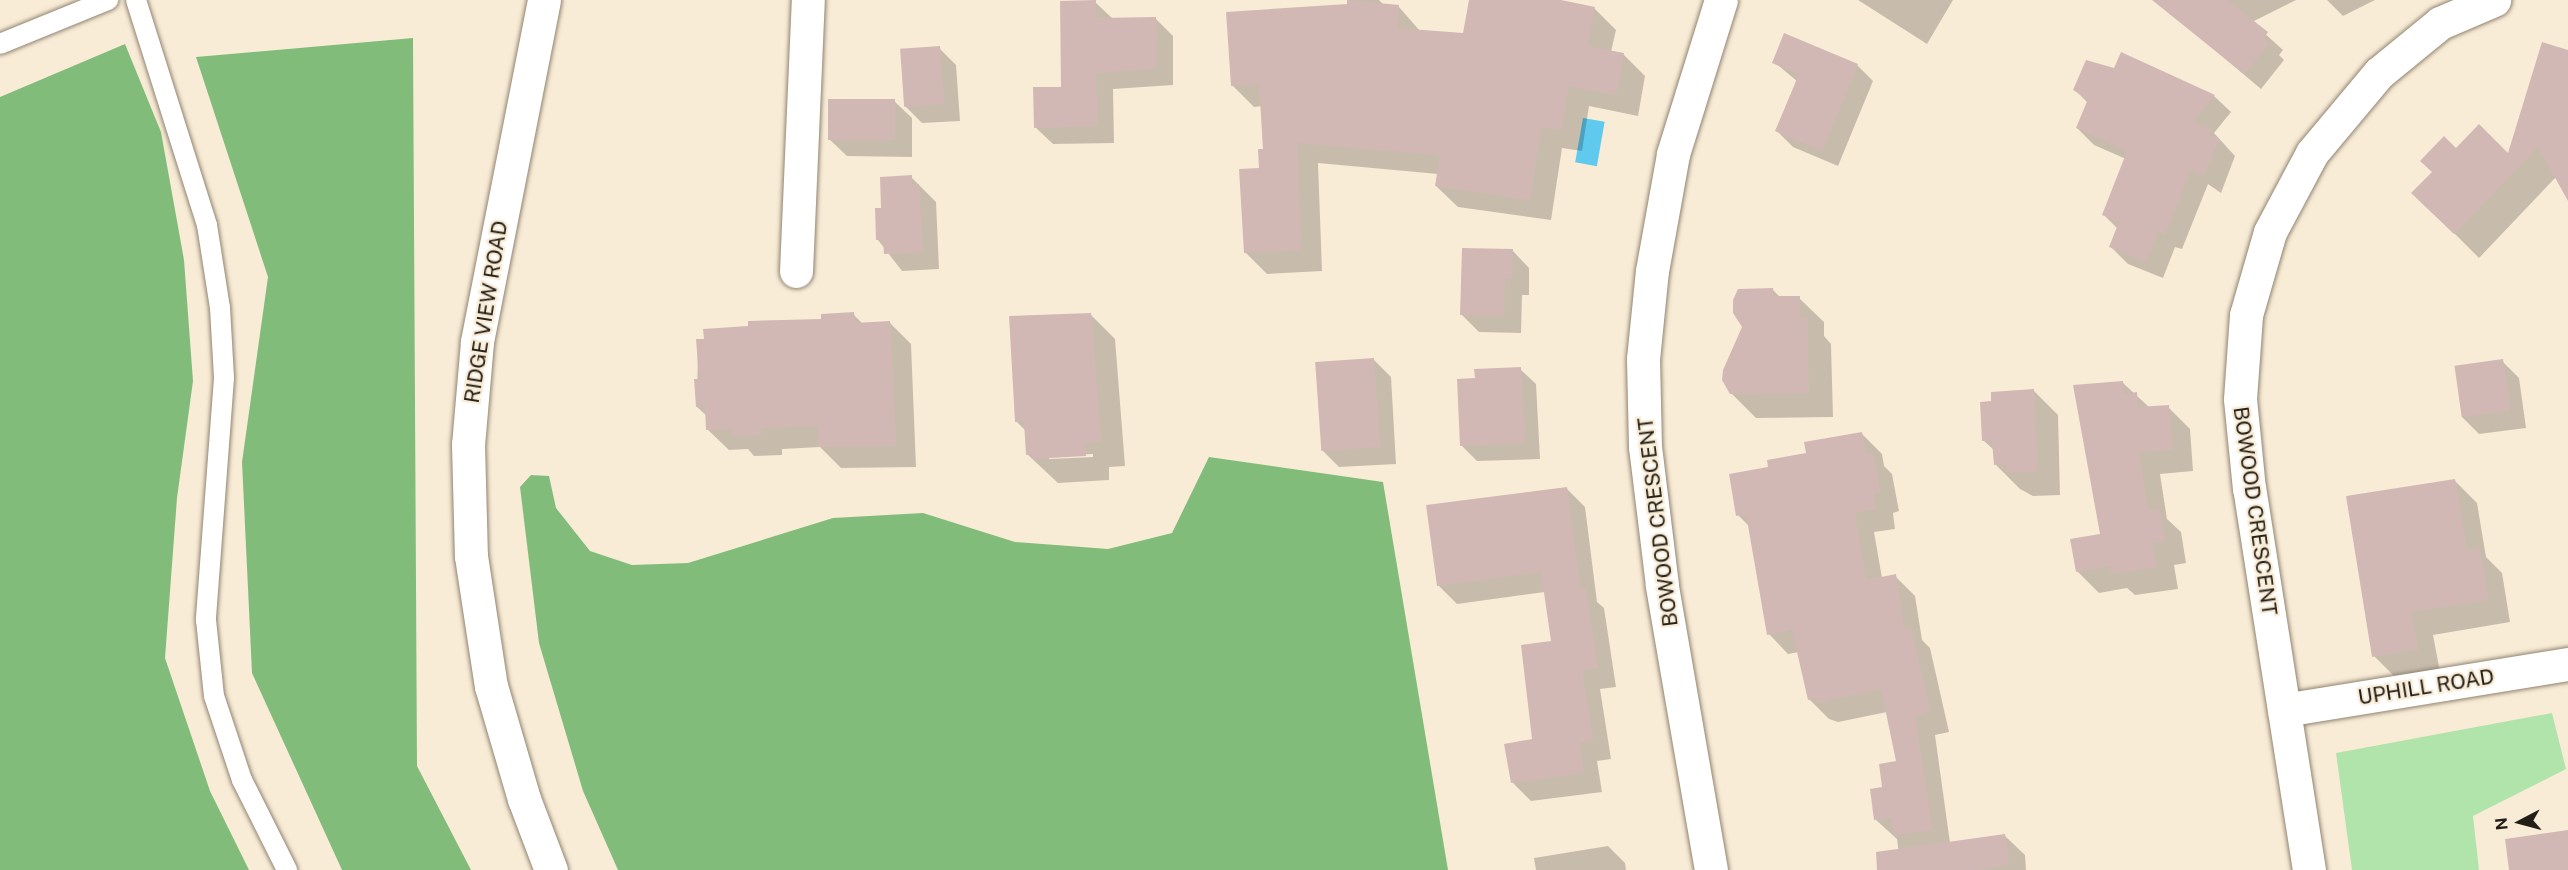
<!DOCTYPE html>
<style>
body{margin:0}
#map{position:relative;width:2568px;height:870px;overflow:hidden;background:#f9ecd7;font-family:"Public Sans",sans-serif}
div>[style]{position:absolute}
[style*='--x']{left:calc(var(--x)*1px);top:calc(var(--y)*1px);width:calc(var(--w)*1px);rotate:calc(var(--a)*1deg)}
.green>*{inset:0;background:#b1e4aa}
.forest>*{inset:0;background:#82bc7b}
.water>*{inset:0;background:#5fcaee;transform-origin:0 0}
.shadow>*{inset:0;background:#0003}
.building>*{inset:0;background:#d2b8b5;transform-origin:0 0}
.roads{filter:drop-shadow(0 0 2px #908471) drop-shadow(0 0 2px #908471)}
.service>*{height:20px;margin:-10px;padding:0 10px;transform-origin:10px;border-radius:10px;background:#fff}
.minor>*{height:33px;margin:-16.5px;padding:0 16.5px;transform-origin:16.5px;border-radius:16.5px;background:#fff}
.tertiary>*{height:33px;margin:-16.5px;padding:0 16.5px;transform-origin:16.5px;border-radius:16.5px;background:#fff}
span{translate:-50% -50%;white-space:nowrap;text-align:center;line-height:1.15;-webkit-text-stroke:4.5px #f9ecd7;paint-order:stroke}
.street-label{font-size:21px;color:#231e17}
.north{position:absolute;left:2490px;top:792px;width:60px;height:60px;-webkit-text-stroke:4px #f9ecd7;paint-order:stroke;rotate:264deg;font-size:16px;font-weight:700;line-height:24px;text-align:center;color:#231e17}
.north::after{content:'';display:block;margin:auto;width:21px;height:27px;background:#231e17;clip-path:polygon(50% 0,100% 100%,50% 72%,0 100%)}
</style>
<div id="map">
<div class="green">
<i style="clip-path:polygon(2552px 713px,2566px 769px,2473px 816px,2479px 870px,2352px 870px,2336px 753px)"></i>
</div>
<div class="forest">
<i style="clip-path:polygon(413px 38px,417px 766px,471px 870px,342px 870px,252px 673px,242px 462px,268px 277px,196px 57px)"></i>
<i style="clip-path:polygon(125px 44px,161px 132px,184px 260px,193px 381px,177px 498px,165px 658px,210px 791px,249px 870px,0 870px,0 97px)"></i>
<i style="clip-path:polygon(1209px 457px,1383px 482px,1448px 870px,618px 870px,583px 791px,539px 643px,520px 487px,531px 475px,549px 476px,556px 508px,590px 551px,632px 565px,688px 563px,833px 518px,923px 513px,1015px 542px,1108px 549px,1172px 533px)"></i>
</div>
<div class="water">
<i style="left:1583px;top:118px;width:22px;height:45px;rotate:10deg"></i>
</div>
<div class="shadow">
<i style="clip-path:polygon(1348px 0,1379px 0,1385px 6px,1399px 7px,1420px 31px,1464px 35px,1471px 0,1554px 0,1594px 8px,1616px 30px,1611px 52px,1624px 55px,1645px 76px,1638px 116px,1589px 106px,1582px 151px,1562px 148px,1551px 220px,1458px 207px,1436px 186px,1438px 174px,1318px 163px,1322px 271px,1267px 274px,1245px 252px,1264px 150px,1262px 106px,1254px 107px,1232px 85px,1348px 5px)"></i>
<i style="clip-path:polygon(1858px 0,1953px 0,1927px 44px)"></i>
<i style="clip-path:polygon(2174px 0,2296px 0,2252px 22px,2283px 50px,2279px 55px,2284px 60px,2261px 89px,2167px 10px)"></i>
<i style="clip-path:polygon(2327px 0,2375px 0,2343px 16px)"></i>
<i style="clip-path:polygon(1095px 2px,1113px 19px,1156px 19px,1173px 36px,1173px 85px,1113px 89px,1114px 143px,1053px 144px,1035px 127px,1063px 88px)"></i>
<i style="clip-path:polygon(939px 48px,956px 65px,960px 121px,922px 123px,905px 106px)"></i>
<i style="clip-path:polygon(2568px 52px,2568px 189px,2556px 177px,2479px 258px,2414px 193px,2457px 150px,2509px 156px)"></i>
<i style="clip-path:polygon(1774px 62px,1857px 65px,1873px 81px,1838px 166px,1793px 147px,1777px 131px,1798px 82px)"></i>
<i style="clip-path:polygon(2075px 90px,2214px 96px,2231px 112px,2214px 133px,2235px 156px,2221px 193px,2208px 184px,2182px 249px,2175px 247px,2163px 278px,2128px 264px,2111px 247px,2118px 229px,2104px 215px,2126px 159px,2094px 145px,2077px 128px,2088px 103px)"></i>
<i style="clip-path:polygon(894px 101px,912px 118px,912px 157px,847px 156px,829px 139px)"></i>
<i style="clip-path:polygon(911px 177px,936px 202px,939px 269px,902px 271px,878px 240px,883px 210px)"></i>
<i style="clip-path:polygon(1512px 250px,1529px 268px,1529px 295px,1522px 295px,1521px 333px,1479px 332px,1462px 315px)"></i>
<i style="clip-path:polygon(1773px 290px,1781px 298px,1799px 298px,1824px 322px,1824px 336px,1831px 344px,1833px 417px,1756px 418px,1731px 393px)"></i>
<i style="clip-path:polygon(853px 314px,863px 324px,889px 322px,911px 344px,916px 467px,841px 468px,820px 447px,782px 449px,782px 455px,754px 456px,748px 449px,729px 450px,707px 429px,707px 416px,697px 407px,698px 341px)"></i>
<i style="clip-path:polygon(evenodd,1090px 314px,1115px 339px,1125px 466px,1109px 467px,1109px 480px,1058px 483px,1027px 454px,1026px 431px,1017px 422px,1090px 314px,1093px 454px,1093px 457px,1049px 459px,1049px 456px,1093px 454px)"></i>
<i style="clip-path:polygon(1374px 360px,1391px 377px,1396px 464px,1339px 467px,1322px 450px)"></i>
<i style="clip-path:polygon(2502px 361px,2519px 378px,2526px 428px,2479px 434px,2462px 417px)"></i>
<i style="clip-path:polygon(1520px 369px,1536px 384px,1540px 459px,1477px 461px,1462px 446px,1476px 379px)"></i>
<i style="clip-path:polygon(2123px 383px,2150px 408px,2168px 407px,2190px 429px,2193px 471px,2160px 474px,2167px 519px,2181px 532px,2186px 563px,2174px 565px,2178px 589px,2135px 595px,2127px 588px,2099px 593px,2077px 571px,2102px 535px)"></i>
<i style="clip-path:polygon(2033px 390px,2058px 415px,2060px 495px,2033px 496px,2020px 489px,1996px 465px,1995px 451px,1984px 441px,1993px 403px)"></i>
<i style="clip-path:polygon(1862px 434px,1882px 454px,1884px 466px,1892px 474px,1899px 511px,1893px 513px,1895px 529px,1874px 532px,1882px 578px,1895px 576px,1915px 596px,1922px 640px,1930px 648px,1949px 732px,1935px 735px,1950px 843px,2005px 836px,2025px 855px,2026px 870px,1901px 870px,1897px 839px,1876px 820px,1884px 788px,1898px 762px,1887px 712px,1838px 722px,1829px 719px,1809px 699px,1799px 652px,1788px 654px,1769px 634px,1750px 527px,1738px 515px,1770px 468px)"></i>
<i style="clip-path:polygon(2454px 480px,2477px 503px,2486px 557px,2502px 573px,2510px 622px,2433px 635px,2440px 672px,2397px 679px,2374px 656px)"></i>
<i style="clip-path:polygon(1566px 488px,1585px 507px,1597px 602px,1604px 608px,1616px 687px,1600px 689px,1611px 759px,1597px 761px,1602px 792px,1531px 801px,1512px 782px,1534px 740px,1553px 642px,1545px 592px,1457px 604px,1438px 585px)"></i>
<i style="clip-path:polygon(1608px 846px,1625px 863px,1626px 870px,1536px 870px,1534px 858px)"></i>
</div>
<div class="building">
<i style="clip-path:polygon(1096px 0,1096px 18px,1156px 17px,1157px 68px,1096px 73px,1098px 126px,1034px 128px,1033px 87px,1061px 87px,1060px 1px)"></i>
<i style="clip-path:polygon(1347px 0,1399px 5px,1397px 28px,1463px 33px,1469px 0,1561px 0,1595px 7px,1587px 46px,1624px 53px,1616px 95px,1568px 86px,1561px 130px,1541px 127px,1530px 200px,1435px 186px,1440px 155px,1297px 143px,1301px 250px,1244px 253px,1239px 169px,1259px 168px,1258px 149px,1263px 149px,1259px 84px,1231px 86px,1226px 12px,1347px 4px)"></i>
<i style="clip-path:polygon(2152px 0,2227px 0,2268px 32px,2264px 38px,2269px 43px,2244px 74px)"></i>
<i style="clip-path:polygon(1784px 33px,1858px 64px,1822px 151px,1775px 131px,1799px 74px,1772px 63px)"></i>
<i style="clip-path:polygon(2542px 42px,2568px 50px,2568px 201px,2538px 147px,2454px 234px,2411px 193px,2432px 172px,2420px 161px,2444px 136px,2456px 148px,2479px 124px,2508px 153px)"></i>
<i style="left:940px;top:46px;width:58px;height:40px;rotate:86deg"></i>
<i style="clip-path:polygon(2121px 52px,2215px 95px,2193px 121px,2211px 128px,2209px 135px,2219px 138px,2204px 177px,2191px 169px,2165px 234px,2158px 231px,2146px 262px,2109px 247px,2119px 222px,2102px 215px,2127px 151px,2076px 128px,2088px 99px,2073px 90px,2086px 60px,2114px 68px)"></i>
<i style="left:828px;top:99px;width:67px;height:41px"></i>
<i style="clip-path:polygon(912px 175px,912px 184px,919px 184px,923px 252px,884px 254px,883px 240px,876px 240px,875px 208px,881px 208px,880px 177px)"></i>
<i style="clip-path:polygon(1462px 248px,1513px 249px,1512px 278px,1505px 278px,1504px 316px,1460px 315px)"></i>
<i style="clip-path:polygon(1773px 288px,1774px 296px,1800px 296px,1800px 318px,1807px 318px,1809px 393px,1730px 394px,1722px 380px,1723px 370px,1742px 327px,1733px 313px,1733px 300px,1738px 289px)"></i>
<i style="clip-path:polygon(854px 312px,855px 323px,890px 321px,896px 446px,818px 447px,818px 426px,761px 428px,761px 435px,732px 436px,732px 429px,706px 430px,705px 407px,696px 407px,694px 379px,699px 379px,696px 339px,704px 339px,703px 329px,748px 326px,748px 321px,821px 319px,821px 314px)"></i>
<i style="clip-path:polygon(1091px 313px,1101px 442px,1085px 443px,1086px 456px,1032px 459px,1031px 454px,1026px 455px,1024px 422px,1015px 422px,1009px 316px)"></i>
<i style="left:1374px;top:358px;width:89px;height:59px;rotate:86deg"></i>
<i style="left:2503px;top:359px;width:52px;height:49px;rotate:82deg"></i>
<i style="clip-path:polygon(1521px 367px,1525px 443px,1460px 446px,1457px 379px,1475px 378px,1474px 369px)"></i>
<i style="clip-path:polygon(2123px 381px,2124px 394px,2137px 392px,2138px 407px,2169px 405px,2172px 450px,2139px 452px,2148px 510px,2159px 509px,2165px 541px,2152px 543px,2157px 567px,2111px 574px,2110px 566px,2076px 572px,2070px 539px,2100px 534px,2073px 385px)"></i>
<i style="clip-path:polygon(2034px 389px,2037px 471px,2007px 473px,2006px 464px,1994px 465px,1992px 441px,1982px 441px,1980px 402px,1991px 401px,1991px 392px)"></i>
<i style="clip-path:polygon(1862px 432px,1866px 454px,1873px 453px,1880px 492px,1874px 493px,1876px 509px,1855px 513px,1866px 580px,1896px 574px,1904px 628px,1911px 627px,1930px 712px,1915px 716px,1932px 830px,1895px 835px,1892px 818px,1874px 820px,1870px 789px,1882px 787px,1879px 764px,1896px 761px,1881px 689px,1817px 703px,1816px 698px,1808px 700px,1792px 630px,1767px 635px,1746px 514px,1736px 516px,1729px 474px,1768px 467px,1767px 460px,1806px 453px,1804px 442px)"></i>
<i style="clip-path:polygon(2455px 479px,2467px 550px,2480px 548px,2488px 600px,2411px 612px,2418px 649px,2372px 657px,2346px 496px)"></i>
<i style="clip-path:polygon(1567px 487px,1580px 588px,1585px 588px,1598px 668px,1582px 670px,1593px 740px,1579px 743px,1584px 773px,1511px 783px,1504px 744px,1532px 739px,1521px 645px,1551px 641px,1541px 572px,1437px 586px,1426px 505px)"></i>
<i style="clip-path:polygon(2568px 830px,2568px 870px,2509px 870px,2505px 839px)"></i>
<i style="clip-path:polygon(2005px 834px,2009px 865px,1975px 870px,1877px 870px,1876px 852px)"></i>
</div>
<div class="roads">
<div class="service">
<i style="--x:136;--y:0;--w:236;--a:72.5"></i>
<i style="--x:207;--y:225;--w:84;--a:81.1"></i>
<i style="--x:220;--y:308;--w:70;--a:86.7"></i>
<i style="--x:224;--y:378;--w:243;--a:94.3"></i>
<i style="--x:206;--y:620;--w:76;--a:84"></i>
<i style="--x:214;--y:696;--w:89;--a:71.6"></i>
<i style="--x:242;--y:780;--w:101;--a:63.4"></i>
<i style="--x:0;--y:44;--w:117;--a:-22.2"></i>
</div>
<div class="minor">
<i style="--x:796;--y:271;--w:271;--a:-87.5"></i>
<i style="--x:2284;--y:710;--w:288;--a:-9.2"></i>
<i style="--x:1711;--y:870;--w:289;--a:-99.8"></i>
<i style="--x:1662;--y:585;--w:139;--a:-97"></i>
<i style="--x:1645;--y:447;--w:88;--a:-91.3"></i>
<i style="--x:1643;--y:359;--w:88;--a:-84.2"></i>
<i style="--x:1652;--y:271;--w:119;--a:-79.8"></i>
<i style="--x:1673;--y:154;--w:161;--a:-72.7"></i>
<i style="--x:2309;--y:870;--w:386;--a:-98.9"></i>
<i style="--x:2249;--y:489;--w:90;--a:-95.7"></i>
<i style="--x:2240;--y:399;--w:84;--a:-85.9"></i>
<i style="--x:2246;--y:315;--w:86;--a:-73.9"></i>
<i style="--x:2270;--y:232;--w:89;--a:-62"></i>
<i style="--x:2312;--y:153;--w:104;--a:-50.1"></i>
<i style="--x:2379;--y:73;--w:79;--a:-39.3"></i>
<i style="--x:2440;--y:23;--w:59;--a:-23.1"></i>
</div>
<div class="tertiary">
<i style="--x:544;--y:0;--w:349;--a:101.1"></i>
<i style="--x:477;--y:342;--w:102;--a:95"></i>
<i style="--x:468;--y:444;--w:112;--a:88.5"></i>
<i style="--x:471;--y:556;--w:132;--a:81.3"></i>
<i style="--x:491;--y:686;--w:118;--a:73.7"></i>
<i style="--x:524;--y:799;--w:76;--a:69.2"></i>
</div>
</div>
<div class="street-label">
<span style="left:486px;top:312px;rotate:-81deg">RIDGE VIEW ROAD</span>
<span style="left:2255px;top:511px;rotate:82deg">BOWOOD CRESCENT</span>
<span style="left:1658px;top:522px;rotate:-97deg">BOWOOD CRESCENT</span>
<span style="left:2426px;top:687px;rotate:-9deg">UPHILL ROAD</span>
</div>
<div class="north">N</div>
</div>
